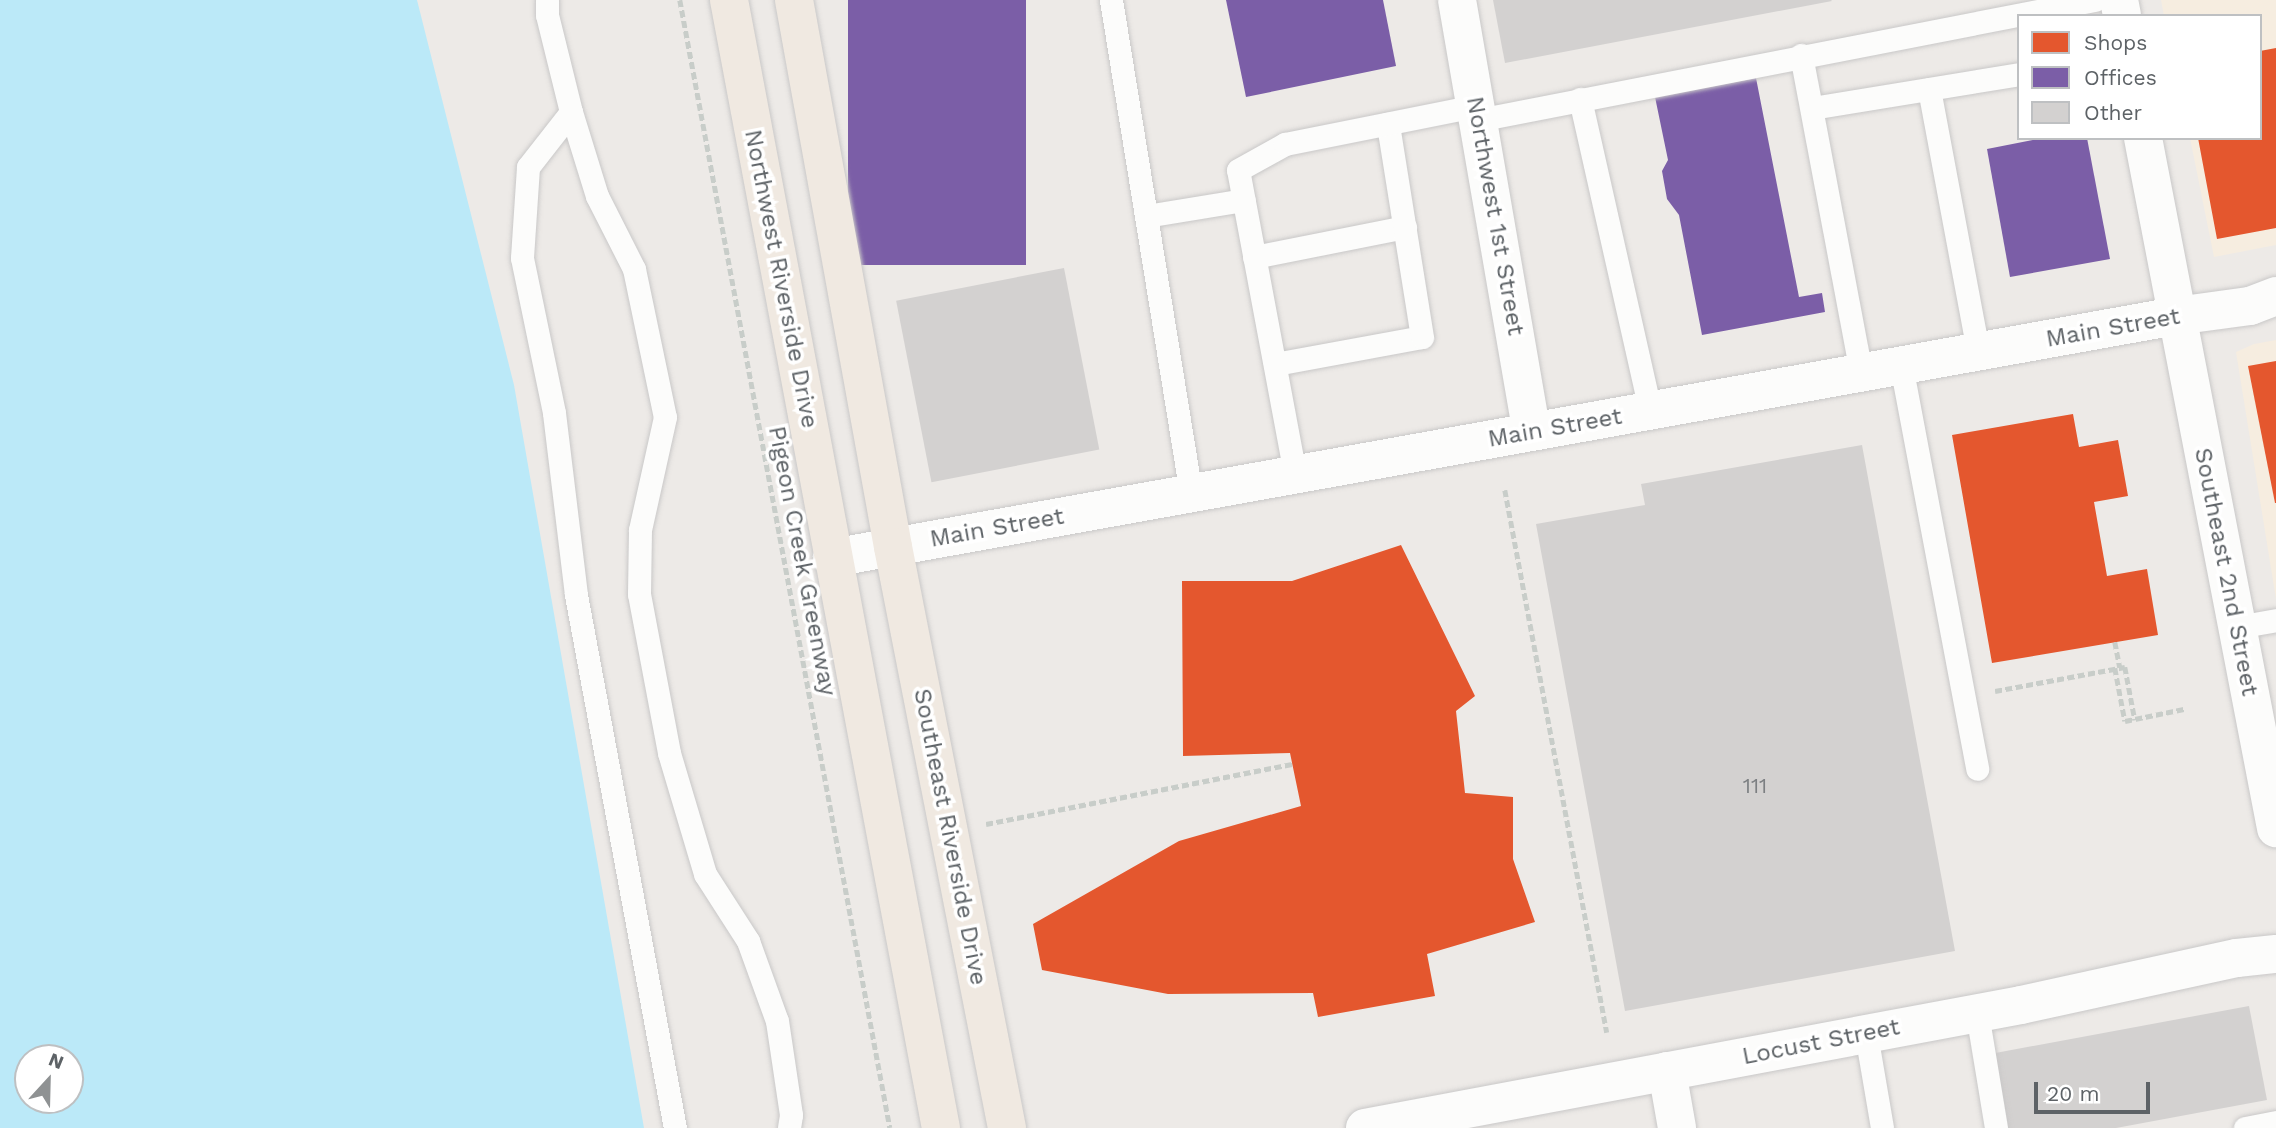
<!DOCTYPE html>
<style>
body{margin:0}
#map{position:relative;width:2276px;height:1128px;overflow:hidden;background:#edeae7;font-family:"Work Sans",sans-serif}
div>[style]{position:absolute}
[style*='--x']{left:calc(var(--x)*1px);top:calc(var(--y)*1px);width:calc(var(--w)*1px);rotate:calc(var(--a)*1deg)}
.commercial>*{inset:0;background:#f6ede0}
.water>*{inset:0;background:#bbe9f8}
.shops>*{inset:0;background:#e4572e}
.offices>*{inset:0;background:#7b5ea7;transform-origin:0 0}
.building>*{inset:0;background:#d3d1d0;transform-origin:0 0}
.path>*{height:4.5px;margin-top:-2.25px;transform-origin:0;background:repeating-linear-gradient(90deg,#c8cdc9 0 7px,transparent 0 10.5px)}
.roads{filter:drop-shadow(0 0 2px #c9c8c8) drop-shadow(0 0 2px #c9c8c8)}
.lane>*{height:23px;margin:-11.5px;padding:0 11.5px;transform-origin:11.5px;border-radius:11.5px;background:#fcfcfb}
.street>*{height:38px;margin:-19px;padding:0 19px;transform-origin:19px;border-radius:19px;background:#fcfcfb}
.secondary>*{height:38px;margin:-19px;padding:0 19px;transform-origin:19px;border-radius:19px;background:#fcfcfb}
.highway>*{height:38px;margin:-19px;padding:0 19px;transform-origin:19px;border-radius:19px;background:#f0e9e1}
span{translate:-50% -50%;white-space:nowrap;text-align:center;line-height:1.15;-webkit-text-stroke:7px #fff;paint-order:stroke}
.number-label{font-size:21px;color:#7c7f82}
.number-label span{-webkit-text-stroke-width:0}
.street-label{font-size:24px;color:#5d6266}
.legend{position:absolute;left:2017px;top:14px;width:245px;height:126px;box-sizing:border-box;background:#fff;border:2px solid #bec0c2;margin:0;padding:9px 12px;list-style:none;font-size:21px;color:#5d6266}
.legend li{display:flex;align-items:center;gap:14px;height:35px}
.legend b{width:35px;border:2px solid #bec0c2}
.north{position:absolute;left:14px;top:1044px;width:70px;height:70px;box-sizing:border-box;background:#fff;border:2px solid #bec0c2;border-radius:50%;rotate:22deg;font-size:19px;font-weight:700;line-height:28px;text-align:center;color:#5d6266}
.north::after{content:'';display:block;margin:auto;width:24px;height:32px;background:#8f9293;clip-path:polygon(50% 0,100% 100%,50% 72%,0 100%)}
.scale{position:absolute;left:2034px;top:1082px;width:116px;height:32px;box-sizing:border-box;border:4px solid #5d6266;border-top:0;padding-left:9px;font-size:21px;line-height:24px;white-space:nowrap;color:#5d6266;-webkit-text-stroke:5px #fff;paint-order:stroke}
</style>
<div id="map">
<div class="commercial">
<i style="clip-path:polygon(2161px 0,2276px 0,2276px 245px,2214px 257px,2190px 138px,2260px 138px,2260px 16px,2164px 16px)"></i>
<i style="clip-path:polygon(2276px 340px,2276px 599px,2236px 352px,2254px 344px)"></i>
</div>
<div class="water">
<i style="clip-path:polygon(evenodd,0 0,417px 0,514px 385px,644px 1128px,0 1128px,0 0,28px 1058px,70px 1058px,70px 1100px,28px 1100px,28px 1058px)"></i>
</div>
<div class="shops">
<i style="clip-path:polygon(2276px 48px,2276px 228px,2217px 239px,2198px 138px,2260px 138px,2260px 51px)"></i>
<i style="clip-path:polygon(2276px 361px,2276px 503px,2275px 503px,2248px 366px)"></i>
<i style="clip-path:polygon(2073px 414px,2079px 447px,2118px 440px,2128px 496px,2094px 502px,2107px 576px,2147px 569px,2158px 635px,1992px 663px,1952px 435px)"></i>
<i style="clip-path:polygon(1401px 545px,1475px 696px,1456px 711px,1465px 793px,1513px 797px,1513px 859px,1535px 922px,1427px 954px,1435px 996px,1318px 1017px,1313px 993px,1168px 994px,1042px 970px,1033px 924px,1179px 841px,1301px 806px,1290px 753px,1183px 756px,1182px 581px,1292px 581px)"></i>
</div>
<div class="offices">
<i style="left:848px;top:0;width:178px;height:265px"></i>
<i style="clip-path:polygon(1226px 0,1383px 0,1396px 66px,1246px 97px)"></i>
<i style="clip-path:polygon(1756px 78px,1799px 297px,1822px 293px,1825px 312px,1702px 335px,1679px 215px,1667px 199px,1662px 171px,1668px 160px,1655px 97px)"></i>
<i style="clip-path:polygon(2043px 138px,2087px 138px,2110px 259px,2010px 277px,1987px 149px)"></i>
</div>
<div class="building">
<i style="clip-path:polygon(1493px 0,1831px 0,1832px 1px,1505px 63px)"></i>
<i style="left:1064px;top:268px;width:185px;height:171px;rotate:79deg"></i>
<i style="clip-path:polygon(1862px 445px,1955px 951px,1625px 1011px,1536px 524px,1645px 505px,1641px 484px)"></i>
<i style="clip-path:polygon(2249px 1006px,2267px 1100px,2116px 1128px,2004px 1128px,1990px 1054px)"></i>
</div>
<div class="path">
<i style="--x:680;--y:0;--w:1147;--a:79.45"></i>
<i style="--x:1505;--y:490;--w:552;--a:79.36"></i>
<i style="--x:2115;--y:642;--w:26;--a:79"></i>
<i style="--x:2115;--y:668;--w:54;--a:79.3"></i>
<i style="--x:2125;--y:721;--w:60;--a:-11.5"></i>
<i style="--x:1995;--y:691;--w:132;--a:-10.5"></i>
<i style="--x:2125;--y:667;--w:54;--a:79.3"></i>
<i style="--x:986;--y:824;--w:312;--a:-11.1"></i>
</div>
<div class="roads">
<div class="lane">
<i style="--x:547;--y:0;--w:15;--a:90"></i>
<i style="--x:547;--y:15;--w:100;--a:76.1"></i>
<i style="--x:571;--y:112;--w:88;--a:72.8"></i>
<i style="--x:597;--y:196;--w:82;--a:63.1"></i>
<i style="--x:634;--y:269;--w:151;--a:78.2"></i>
<i style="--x:665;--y:417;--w:116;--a:102.5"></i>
<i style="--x:640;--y:530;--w:64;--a:90.9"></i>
<i style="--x:639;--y:594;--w:162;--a:79.3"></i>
<i style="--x:669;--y:753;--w:126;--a:73.4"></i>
<i style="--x:705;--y:874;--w:80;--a:57.3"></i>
<i style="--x:748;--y:941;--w:85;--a:70.1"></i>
<i style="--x:777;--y:1021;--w:95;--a:81.5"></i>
<i style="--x:791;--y:1115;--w:13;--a:99"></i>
<i style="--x:1111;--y:0;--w:499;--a:80.8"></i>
<i style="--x:1801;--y:55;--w:323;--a:79.3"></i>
<i style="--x:1929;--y:89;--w:267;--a:79.4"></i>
<i style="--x:1580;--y:99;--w:319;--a:77.3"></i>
<i style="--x:1812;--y:108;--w:210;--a:-9.3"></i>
<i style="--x:571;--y:112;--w:70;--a:128"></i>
<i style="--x:528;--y:167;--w:91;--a:93.8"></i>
<i style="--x:522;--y:258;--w:158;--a:78.3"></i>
<i style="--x:554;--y:413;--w:183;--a:83.1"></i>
<i style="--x:576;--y:595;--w:542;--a:79.48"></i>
<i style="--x:1478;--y:120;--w:628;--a:-11.02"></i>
<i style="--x:1146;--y:216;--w:99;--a:-9.3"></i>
<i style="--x:1254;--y:257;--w:154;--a:-11.2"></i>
<i style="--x:1275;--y:364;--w:149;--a:-10.4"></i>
<i style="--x:1422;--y:337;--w:216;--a:-99.1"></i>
<i style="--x:1901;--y:365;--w:411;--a:79.3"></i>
<i style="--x:1295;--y:474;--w:309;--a:-100.6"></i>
<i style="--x:1238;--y:170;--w:54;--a:-29"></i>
<i style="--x:1285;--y:144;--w:195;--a:-11.3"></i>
<i style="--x:2237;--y:627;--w:40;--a:-10"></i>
<i style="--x:1977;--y:1013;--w:117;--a:80.6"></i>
<i style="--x:1866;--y:1034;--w:95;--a:80.3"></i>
<i style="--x:2245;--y:1128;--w:32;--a:-11"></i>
</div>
<div class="street">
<i style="--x:1457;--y:0;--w:438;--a:80.2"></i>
<i style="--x:832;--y:558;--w:1366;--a:-10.21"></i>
<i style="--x:2176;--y:316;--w:75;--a:-7.7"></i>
<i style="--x:2250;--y:306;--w:28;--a:-21"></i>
<i style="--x:1667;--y:1071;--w:58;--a:80"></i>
<i style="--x:1365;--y:1128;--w:667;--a:-10.62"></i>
<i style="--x:2021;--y:1005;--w:221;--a:-12.3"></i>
<i style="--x:2237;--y:958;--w:39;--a:-6"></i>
</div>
<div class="secondary">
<i style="--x:2119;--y:0;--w:16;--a:79"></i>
<i style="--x:2143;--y:138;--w:703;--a:79.09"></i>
</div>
<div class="highway">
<i style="--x:729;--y:0;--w:1148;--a:79.36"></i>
<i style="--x:794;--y:0;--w:556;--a:79.74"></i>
<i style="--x:893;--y:547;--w:592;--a:78.9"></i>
</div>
</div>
<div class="number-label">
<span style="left:1755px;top:786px">111</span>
</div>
<div class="street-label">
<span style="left:1495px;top:216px;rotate:80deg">Northwest 1st Street</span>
<span style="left:781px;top:279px;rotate:79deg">Northwest Riverside Drive</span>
<span style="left:2113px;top:328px;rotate:-10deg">Main Street</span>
<span style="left:1555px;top:428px;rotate:-10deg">Main Street</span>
<span style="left:997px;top:528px;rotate:-10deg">Main Street</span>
<span style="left:802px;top:561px;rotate:79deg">Pigeon Creek Greenway</span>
<span style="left:2226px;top:572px;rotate:79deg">Southeast 2nd Street</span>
<span style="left:950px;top:837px;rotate:79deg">Southeast Riverside Drive</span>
<span style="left:1821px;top:1042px;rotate:-11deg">Locust Street</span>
</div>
<ul class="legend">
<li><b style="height:19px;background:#e4572e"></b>Shops</li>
<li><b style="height:19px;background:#7b5ea7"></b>Offices</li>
<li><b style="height:19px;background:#d3d1d0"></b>Other</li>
</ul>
<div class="north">N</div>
<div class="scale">20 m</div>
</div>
